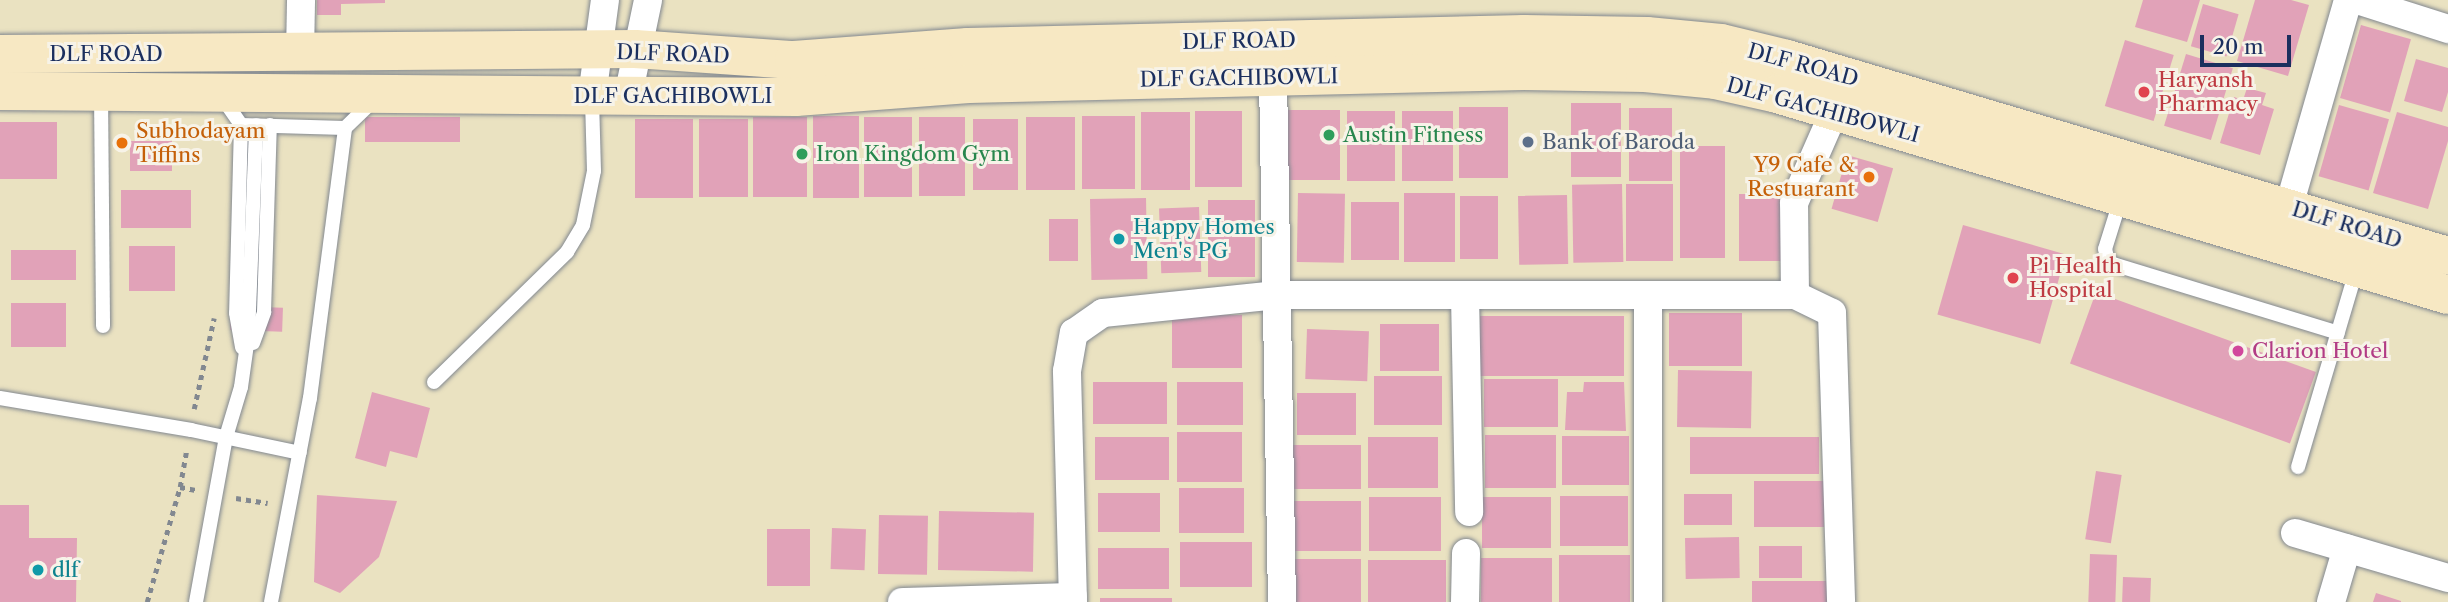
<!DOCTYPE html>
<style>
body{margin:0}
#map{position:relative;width:2448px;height:602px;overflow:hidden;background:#eae2c1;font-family:"Libre Caslon Text",serif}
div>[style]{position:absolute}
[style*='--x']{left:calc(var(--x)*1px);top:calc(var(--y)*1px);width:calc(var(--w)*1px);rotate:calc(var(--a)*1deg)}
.building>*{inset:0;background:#e1a2b8;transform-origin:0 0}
.path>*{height:4.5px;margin-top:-2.25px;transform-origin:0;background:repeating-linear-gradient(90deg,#828890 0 5px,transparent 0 10px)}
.roads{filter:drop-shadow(0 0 2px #828890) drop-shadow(0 0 2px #828890)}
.service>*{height:14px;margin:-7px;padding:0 7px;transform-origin:7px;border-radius:7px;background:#fff}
.minor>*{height:28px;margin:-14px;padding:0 14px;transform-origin:14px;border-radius:14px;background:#fff}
.secondary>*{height:38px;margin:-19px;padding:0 19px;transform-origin:19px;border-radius:19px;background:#f7e8c3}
.dots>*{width:19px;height:19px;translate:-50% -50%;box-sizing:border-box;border:4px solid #f7f3e8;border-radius:50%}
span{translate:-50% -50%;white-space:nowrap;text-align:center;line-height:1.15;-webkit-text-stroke:6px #f7f3e8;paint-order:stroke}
.street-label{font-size:21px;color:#1b2f5e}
.health-label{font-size:21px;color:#be3a42}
.left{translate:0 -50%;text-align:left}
.food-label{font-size:21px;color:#c56008}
.right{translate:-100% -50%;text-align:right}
.leisure-label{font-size:21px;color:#27864d}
.service-label{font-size:21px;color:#4e5e75}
.culture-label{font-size:21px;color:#0d838f}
.hotel-label{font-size:21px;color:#b23c85}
.scale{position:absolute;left:2200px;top:35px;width:91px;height:32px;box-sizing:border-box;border:4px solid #1b2f5e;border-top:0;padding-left:9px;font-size:21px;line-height:24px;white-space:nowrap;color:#1b2f5e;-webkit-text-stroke:5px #f7f3e8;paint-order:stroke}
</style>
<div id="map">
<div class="building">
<i style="clip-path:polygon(317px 0,385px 0,385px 3px,341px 4px,341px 15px,317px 15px)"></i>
<i style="clip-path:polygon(2143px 0,2200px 0,2187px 42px,2135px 27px)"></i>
<i style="clip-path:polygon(2255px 0,2291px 0,2309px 5px,2288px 76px,2237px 61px)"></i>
<i style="left:2203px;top:4px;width:37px;height:44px;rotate:16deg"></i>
<i style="left:2361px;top:25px;width:52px;height:76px;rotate:16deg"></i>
<i style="left:2125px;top:40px;width:51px;height:69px;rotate:17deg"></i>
<i style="left:2186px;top:54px;width:49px;height:75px;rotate:17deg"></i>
<i style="clip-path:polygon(2416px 59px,2448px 68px,2448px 92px,2442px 112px,2404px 101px)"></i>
<i style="clip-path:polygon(2247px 88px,2266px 93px,2262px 105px,2274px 109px,2260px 155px,2220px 143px,2234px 97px,2243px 100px)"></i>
<i style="left:1571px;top:103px;width:50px;height:74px"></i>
<i style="left:2339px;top:105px;width:52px;height:74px;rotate:16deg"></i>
<i style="left:1459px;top:107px;width:49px;height:71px"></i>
<i style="left:1629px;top:108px;width:43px;height:73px"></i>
<i style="left:1288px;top:110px;width:52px;height:70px"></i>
<i style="left:1195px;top:111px;width:47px;height:76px"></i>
<i style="left:1347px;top:111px;width:48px;height:70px"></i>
<i style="left:1402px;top:111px;width:51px;height:70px"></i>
<i style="left:1141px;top:112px;width:49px;height:78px"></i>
<i style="clip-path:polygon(2397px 112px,2448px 127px,2448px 141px,2428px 209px,2373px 193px)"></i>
<i style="left:813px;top:116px;width:46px;height:82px"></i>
<i style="left:1082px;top:116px;width:53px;height:73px"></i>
<i style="left:365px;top:117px;width:95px;height:25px"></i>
<i style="left:753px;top:117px;width:54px;height:80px"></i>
<i style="left:864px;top:117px;width:48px;height:80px"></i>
<i style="left:919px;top:117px;width:46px;height:79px"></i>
<i style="left:1026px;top:117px;width:49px;height:73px"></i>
<i style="left:635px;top:119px;width:58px;height:79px"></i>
<i style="left:699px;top:119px;width:49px;height:78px"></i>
<i style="left:973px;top:119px;width:45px;height:71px"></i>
<i style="left:0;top:122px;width:57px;height:57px"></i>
<i style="left:130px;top:141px;width:42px;height:30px"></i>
<i style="left:1680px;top:146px;width:45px;height:112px"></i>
<i style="left:1847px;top:155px;width:48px;height:56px;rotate:16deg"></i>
<i style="left:1622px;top:184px;width:78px;height:50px;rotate:89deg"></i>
<i style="left:1626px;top:184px;width:47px;height:77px"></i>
<i style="left:191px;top:190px;width:38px;height:70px;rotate:90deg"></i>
<i style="left:1298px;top:193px;width:47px;height:69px;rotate:1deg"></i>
<i style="left:1404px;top:193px;width:51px;height:69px"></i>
<i style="left:1739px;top:194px;width:42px;height:67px"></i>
<i style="left:1567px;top:195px;width:69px;height:49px;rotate:89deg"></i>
<i style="left:1460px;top:196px;width:38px;height:63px"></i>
<i style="left:1146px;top:198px;width:81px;height:56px;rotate:89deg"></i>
<i style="left:1208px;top:200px;width:47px;height:77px"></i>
<i style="left:1351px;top:202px;width:48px;height:58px"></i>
<i style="left:1199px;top:207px;width:65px;height:40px;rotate:88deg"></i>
<i style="left:1049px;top:219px;width:29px;height:42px"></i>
<i style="left:1963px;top:225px;width:107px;height:93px;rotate:16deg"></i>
<i style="left:129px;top:246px;width:46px;height:45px"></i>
<i style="left:76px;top:250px;width:30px;height:65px;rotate:90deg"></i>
<i style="left:2096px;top:292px;width:234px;height:76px;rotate:20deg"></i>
<i style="left:66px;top:303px;width:44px;height:55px;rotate:90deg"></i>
<i style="left:231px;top:306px;width:52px;height:24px;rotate:2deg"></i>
<i style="left:1669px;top:313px;width:73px;height:53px"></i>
<i style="left:1172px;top:315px;width:70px;height:53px"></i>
<i style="left:1480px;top:316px;width:144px;height:60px"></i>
<i style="left:1439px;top:324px;width:47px;height:59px;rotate:90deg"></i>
<i style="left:1307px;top:329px;width:62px;height:50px;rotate:2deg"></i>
<i style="left:1678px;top:370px;width:74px;height:57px;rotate:1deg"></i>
<i style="left:1374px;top:376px;width:68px;height:49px"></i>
<i style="left:1484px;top:379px;width:74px;height:48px"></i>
<i style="left:1093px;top:382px;width:74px;height:42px"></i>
<i style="left:1177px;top:382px;width:66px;height:43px"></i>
<i style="clip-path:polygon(1584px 382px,1624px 382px,1626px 431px,1565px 430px,1567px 392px,1583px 392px)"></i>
<i style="clip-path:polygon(372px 392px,430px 408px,417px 458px,390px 451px,386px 467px,355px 458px)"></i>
<i style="left:1297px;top:393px;width:59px;height:42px"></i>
<i style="left:1177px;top:432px;width:65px;height:50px"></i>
<i style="left:1485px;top:435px;width:71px;height:53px"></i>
<i style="left:1562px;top:436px;width:67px;height:49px"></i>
<i style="left:1095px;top:437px;width:74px;height:43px"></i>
<i style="left:1368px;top:437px;width:70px;height:51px"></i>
<i style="left:1690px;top:437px;width:129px;height:37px"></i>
<i style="left:1293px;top:445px;width:68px;height:44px"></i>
<i style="left:2096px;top:471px;width:26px;height:69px;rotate:9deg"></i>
<i style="left:1754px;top:481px;width:70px;height:46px"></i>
<i style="left:1179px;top:488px;width:65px;height:45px"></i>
<i style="left:1098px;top:493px;width:62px;height:39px"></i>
<i style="left:1732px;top:494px;width:31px;height:48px;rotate:90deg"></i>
<i style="clip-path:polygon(317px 495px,397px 501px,379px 557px,340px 593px,314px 582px)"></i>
<i style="left:1560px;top:496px;width:68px;height:50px"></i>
<i style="left:1369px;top:497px;width:72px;height:54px"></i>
<i style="left:1482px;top:497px;width:69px;height:51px"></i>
<i style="left:1293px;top:501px;width:68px;height:50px"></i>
<i style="clip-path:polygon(0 505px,29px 505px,29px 538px,77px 538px,76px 602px,0 602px)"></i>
<i style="left:939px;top:511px;width:95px;height:59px;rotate:1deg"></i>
<i style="left:879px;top:515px;width:49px;height:59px;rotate:1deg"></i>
<i style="left:832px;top:528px;width:34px;height:41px;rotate:2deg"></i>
<i style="left:767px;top:529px;width:43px;height:57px"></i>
<i style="left:1739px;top:537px;width:41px;height:54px;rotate:89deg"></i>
<i style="left:1180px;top:542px;width:72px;height:45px"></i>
<i style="left:1759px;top:546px;width:43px;height:32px"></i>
<i style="left:1098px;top:548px;width:71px;height:41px"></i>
<i style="left:2090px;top:554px;width:27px;height:48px;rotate:2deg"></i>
<i style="left:1559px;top:555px;width:71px;height:47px"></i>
<i style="left:1481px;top:558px;width:71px;height:44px"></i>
<i style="left:1295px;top:559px;width:66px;height:43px"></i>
<i style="left:1368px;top:560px;width:78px;height:42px"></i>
<i style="left:2123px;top:577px;width:28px;height:25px;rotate:2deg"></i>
<i style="left:1828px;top:581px;width:21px;height:76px;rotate:90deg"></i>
<i style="clip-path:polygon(2376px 593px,2401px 601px,2401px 602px,2373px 602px)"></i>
<i style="left:1100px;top:598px;width:72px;height:4px"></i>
</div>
<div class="path">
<i style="--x:194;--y:409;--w:93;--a:-77.6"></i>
<i style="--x:180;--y:487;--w:16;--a:11"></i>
<i style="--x:236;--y:498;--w:32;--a:9"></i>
<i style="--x:147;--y:602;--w:120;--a:-74"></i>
<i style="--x:180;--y:487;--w:39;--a:-80"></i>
</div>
<div class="roads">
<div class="service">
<i style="--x:101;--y:92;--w:234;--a:89.5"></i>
<i style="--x:221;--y:96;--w:35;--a:55"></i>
<i style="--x:241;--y:125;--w:104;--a:1.7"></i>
<i style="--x:345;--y:128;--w:39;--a:-44"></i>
<i style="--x:241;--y:125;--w:188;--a:91.5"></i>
<i style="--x:236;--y:313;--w:35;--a:80"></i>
<i style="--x:2121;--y:198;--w:53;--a:107.4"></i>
<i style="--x:2105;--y:249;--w:12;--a:76"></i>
<i style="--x:2108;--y:261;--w:6;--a:31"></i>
<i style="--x:2113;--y:264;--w:235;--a:17"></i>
<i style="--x:253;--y:343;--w:33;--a:-70"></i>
<i style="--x:264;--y:312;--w:187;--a:-88.2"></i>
<i style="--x:434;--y:382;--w:186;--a:-44.3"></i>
<i style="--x:567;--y:252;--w:31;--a:-59"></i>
<i style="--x:583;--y:225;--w:55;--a:-78.5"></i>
<i style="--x:594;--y:171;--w:73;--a:-91.6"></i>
<i style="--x:0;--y:398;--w:194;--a:9.5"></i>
<i style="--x:191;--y:430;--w:111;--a:11.9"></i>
<i style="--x:2298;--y:467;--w:208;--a:-73.5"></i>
<i style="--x:196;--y:602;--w:168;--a:-79.7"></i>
<i style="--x:226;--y:437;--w:52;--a:-73.3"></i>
<i style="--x:241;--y:387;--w:50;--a:-82"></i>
<i style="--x:248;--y:337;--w:212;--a:-87.8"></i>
<i style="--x:271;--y:602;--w:208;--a:-79.2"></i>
<i style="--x:310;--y:398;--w:272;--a:-82.6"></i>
</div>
<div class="minor">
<i style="--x:2357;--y:0;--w:96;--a:17.7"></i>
<i style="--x:300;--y:54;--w:54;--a:-88.9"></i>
<i style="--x:1273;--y:77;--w:525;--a:89.02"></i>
<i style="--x:592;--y:96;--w:97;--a:-82.3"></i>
<i style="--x:628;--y:96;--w:98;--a:-78.2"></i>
<i style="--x:2289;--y:206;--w:214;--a:-74"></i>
<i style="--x:1465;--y:295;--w:217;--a:88.9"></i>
<i style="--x:1648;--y:295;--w:307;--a:90"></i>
<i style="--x:1795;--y:295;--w:92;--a:-90.6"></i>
<i style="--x:1794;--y:203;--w:99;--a:-66.3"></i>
<i style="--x:2295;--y:533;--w:159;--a:16.4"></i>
<i style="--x:902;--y:602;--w:171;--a:-1.7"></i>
<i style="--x:1073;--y:602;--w:231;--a:-91.5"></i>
<i style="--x:1067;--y:371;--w:39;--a:-80"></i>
<i style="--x:1074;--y:333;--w:35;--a:-35"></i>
<i style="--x:1103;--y:313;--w:175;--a:-5.9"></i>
<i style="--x:1277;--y:295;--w:518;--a:0"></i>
<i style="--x:1795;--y:295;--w:41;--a:25.9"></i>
<i style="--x:1832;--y:313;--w:289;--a:88.2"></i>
<i style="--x:1465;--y:602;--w:49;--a:-88.8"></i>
<i style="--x:2331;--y:602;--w:56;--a:-73.5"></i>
</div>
<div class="secondary">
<i style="--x:0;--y:54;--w:635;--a:-0.45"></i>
<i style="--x:635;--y:49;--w:159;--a:4"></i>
<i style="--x:794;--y:60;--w:174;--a:-4.3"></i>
<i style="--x:968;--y:47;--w:556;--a:-1.34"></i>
<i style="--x:1524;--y:34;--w:123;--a:0.9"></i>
<i style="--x:1647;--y:36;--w:74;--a:5.4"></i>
<i style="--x:1721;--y:43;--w:68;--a:13.6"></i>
<i style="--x:1787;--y:59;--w:690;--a:16.6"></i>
<i style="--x:0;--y:91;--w:796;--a:0.43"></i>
<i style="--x:796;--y:97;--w:173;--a:-4.3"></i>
<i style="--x:969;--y:84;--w:555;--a:-1.34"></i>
<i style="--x:1524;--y:71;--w:121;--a:0.9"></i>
<i style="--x:1645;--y:73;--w:70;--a:5.7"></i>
<i style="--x:1715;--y:80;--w:64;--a:12.7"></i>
<i style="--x:1777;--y:94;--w:700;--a:16.68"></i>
</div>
</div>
<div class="dots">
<i style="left:2144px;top:92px;background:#e0444e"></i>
<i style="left:1329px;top:135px;background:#2e9e5b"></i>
<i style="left:1528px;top:142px;background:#5c6f8a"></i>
<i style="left:122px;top:143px;background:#e8710a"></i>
<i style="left:802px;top:154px;background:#2e9e5b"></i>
<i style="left:1869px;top:177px;background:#e8710a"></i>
<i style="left:1119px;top:239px;background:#0f9aa8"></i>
<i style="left:2013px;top:278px;background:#e0444e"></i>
<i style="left:2238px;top:351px;background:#d1479c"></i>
<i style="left:38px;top:570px;background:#0f9aa8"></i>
</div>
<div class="street-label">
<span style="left:1239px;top:41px;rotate:-1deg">DLF ROAD</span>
<span style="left:106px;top:54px">DLF ROAD</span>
<span style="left:673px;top:54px;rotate:2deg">DLF ROAD</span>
<span style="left:1803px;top:65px;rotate:15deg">DLF ROAD</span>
<span style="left:1239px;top:78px;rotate:-1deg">DLF GACHIBOWLI</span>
<span style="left:673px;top:96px">DLF GACHIBOWLI</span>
<span style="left:1823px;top:110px;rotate:15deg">DLF GACHIBOWLI</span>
<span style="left:2347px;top:225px;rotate:17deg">DLF ROAD</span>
</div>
<div class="health-label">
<span class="left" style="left:2158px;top:92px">Haryansh<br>Pharmacy</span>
<span class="left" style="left:2029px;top:278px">Pi Health<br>Hospital</span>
</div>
<div class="food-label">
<span class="left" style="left:136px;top:143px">Subhodayam<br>Tiffins</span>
<span class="right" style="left:1855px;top:177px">Y9 Cafe &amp;<br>Restuarant</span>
</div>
<div class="leisure-label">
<span class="left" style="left:1343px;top:135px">Austin Fitness</span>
<span class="left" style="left:816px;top:154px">Iron Kingdom Gym</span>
</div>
<div class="service-label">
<span class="left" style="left:1542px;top:142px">Bank of Baroda</span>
</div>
<div class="culture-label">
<span class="left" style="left:1133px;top:239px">Happy Homes<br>Men's PG</span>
<span class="left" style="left:52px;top:570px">dlf</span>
</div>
<div class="hotel-label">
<span class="left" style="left:2252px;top:351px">Clarion Hotel</span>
</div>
<div class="scale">20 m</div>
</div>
